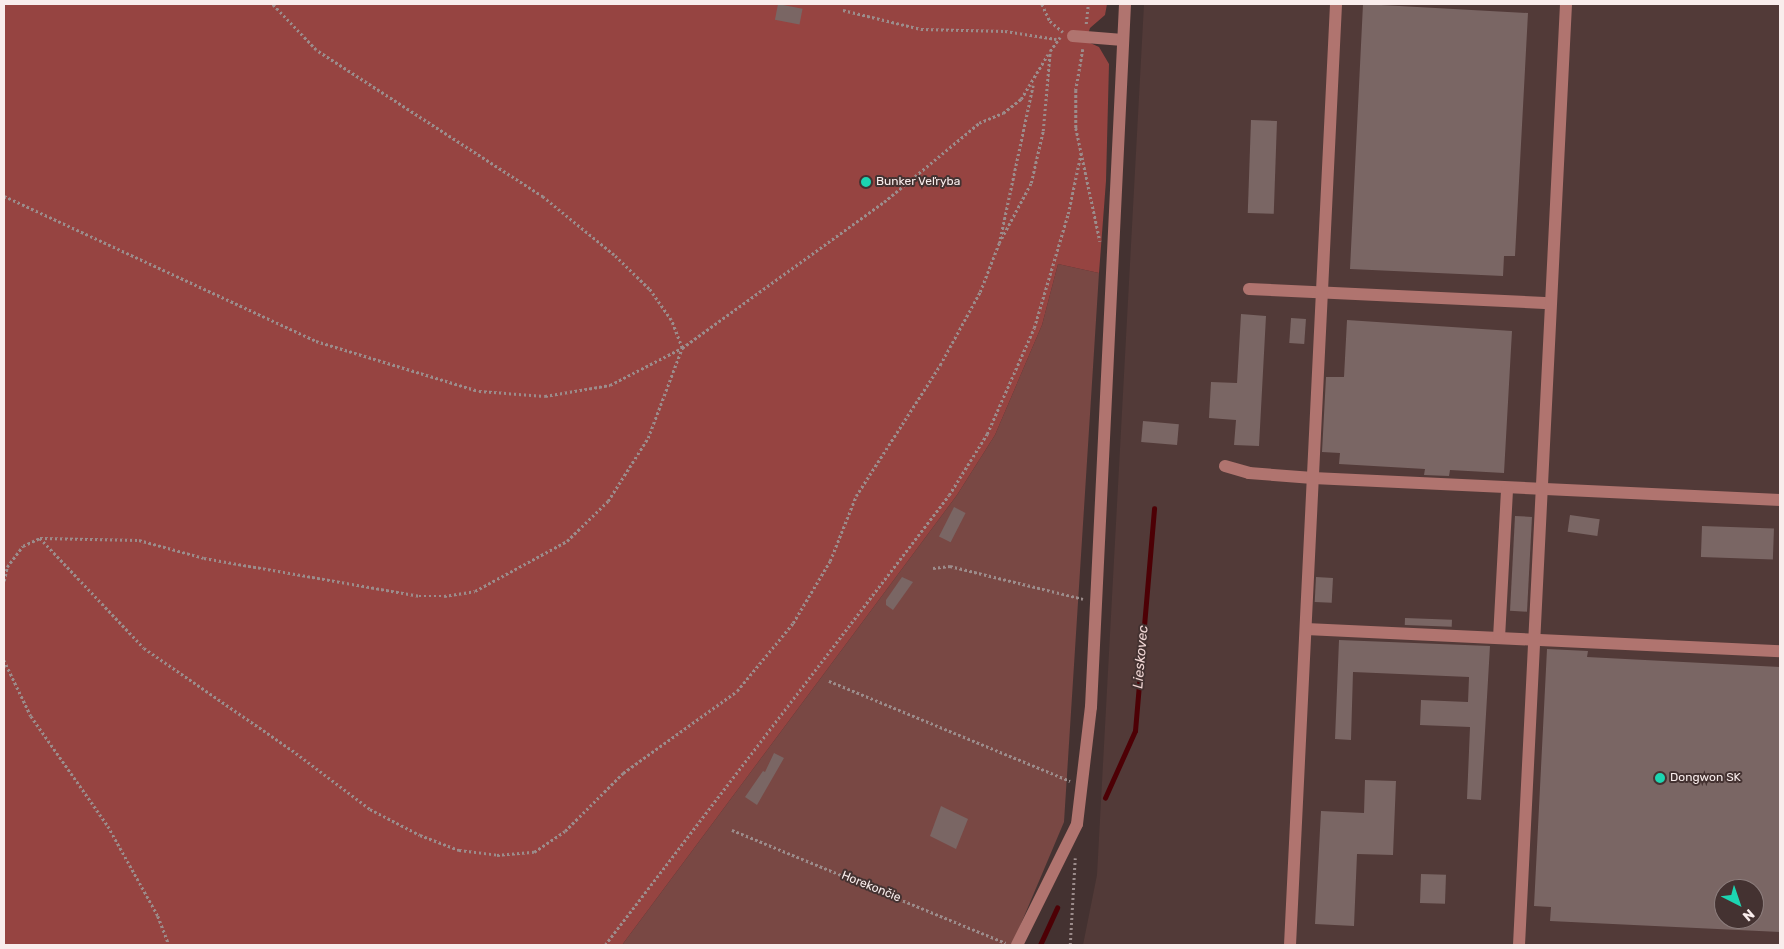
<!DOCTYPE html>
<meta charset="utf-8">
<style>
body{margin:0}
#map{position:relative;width:1784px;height:949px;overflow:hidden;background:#443231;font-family:Rubik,sans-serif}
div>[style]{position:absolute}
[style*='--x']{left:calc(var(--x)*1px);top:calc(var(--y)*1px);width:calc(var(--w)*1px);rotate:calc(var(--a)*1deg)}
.built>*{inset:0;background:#523a38}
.green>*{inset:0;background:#794844}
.forest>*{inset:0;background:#964441}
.stream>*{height:4.5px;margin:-2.25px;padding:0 2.25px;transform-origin:2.25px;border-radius:2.25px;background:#4d0005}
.building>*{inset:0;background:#7a6664;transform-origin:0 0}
.path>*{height:2.5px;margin-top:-1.25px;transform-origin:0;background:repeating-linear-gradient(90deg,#9c8c8b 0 2.5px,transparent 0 5px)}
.minor>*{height:12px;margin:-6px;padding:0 6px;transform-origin:6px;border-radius:6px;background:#b0746f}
.dots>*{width:14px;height:14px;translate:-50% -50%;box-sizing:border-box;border:2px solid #443231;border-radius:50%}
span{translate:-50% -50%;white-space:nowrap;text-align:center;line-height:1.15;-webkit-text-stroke:4px #443231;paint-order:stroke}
.poi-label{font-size:12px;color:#f9edec}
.left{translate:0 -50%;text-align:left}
.street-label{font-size:12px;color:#f9edec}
.water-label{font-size:14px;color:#f0d6d4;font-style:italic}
.frame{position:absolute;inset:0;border:5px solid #f9edec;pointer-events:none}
.north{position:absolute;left:1714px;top:879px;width:50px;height:50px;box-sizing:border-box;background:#443231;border:1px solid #8c7d7c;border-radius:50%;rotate:139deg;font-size:14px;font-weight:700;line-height:20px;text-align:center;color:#f9edec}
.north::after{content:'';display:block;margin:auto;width:18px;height:22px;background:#1cd5b1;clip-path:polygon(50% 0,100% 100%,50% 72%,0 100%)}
</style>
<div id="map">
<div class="built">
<i style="clip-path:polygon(evenodd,1144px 4px,1780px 4px,1780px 945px,1083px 945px,1097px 875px,1144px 4px,1724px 889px,1754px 889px,1754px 919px,1724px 919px,1724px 889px)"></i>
</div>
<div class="green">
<i style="clip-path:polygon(1058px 264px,1099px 273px,1064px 822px,1012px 945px,622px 945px,957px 495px,995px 435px,1042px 325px)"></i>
</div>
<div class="forest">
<i style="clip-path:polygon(4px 4px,1107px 4px,1105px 15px,1090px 28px,1086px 41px,1099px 47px,1109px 64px,1106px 181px,1099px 273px,1058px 264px,1042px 325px,995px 435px,957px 495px,622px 945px,4px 945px)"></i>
</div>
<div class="stream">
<i style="--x:1105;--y:798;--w:73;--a:-65.9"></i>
<i style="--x:1135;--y:731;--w:223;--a:-85.1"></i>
<i style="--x:1040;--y:945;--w:41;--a:-65.3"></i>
</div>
<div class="building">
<i style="left:778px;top:4px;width:25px;height:16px;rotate:11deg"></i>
<i style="clip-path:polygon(1363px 4px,1528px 13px,1515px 256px,1504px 256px,1503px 276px,1350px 269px)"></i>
<i style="left:1251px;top:120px;width:26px;height:93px;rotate:2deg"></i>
<i style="clip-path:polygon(1241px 314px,1266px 316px,1259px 446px,1234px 445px,1236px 420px,1209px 418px,1211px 382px,1237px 383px)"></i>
<i style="left:1291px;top:318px;width:15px;height:25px;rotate:4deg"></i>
<i style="clip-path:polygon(1347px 320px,1512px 331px,1504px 473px,1450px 470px,1449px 476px,1424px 475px,1425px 469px,1339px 464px,1340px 453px,1322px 452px,1326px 377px,1344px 377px)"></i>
<i style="left:1143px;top:421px;width:36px;height:21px;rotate:5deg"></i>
<i style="left:954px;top:507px;width:13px;height:33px;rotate:27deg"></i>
<i style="left:1570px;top:515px;width:30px;height:17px;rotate:8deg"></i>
<i style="left:1515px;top:516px;width:17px;height:95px;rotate:3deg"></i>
<i style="left:1702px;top:526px;width:72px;height:31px;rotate:2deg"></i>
<i style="clip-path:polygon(902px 577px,913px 582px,893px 610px,886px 605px,886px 600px)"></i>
<i style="left:1316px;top:577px;width:17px;height:25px;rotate:3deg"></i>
<i style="left:1405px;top:618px;width:47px;height:7px;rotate:2deg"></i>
<i style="clip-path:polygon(1339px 640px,1490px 646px,1481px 800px,1467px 799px,1470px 727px,1420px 725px,1421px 700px,1468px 702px,1469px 677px,1353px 672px,1351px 740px,1335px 739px)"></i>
<i style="clip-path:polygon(evenodd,1547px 649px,1588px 651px,1587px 657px,1780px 667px,1780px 932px,1550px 921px,1551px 907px,1534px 906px,1547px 649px,1724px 889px,1754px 889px,1754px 919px,1724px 919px,1724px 889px)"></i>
<i style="clip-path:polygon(774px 753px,784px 758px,757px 805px,745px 797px,763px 771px,765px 772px)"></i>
<i style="clip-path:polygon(1365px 780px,1396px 781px,1393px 855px,1357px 854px,1354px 926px,1315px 924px,1321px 811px,1364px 813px)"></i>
<i style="clip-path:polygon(941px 806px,968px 819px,956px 849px,930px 836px)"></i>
<i style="left:1421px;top:874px;width:25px;height:29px;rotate:2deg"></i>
</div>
<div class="path">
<i style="--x:1042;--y:4;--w:19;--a:65"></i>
<i style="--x:1050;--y:21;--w:17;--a:40"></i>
<i style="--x:843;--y:10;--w:80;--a:13.7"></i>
<i style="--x:921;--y:29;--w:84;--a:1.4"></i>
<i style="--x:1005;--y:31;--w:52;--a:8.9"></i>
<i style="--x:1086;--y:24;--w:20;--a:-84"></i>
<i style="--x:1083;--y:49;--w:42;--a:99.7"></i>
<i style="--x:1076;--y:90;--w:38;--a:90"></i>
<i style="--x:1076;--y:128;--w:116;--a:78"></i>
<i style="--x:4;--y:196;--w:344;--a:24.9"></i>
<i style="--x:316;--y:341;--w:170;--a:17.1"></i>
<i style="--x:479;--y:391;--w:66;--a:4.3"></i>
<i style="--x:545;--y:396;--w:66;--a:-9.6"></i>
<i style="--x:610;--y:385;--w:81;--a:-27.2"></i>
<i style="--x:682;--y:348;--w:249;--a:-35.9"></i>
<i style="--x:884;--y:202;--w:124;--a:-39.7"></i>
<i style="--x:979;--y:123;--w:26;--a:-23"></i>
<i style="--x:1003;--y:113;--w:23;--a:-38"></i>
<i style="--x:1021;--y:99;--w:52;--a:-59"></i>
<i style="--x:1000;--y:239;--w:157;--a:-77.9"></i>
<i style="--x:40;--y:538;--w:151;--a:46.6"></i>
<i style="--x:144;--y:648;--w:180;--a:34.6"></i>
<i style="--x:292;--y:750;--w:98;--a:37.1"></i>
<i style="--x:370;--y:809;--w:56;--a:27.5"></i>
<i style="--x:420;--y:835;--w:42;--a:21"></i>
<i style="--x:459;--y:850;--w:38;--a:7"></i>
<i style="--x:497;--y:855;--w:37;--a:-5"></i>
<i style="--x:534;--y:852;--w:37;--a:-34"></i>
<i style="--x:565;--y:831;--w:82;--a:-45"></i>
<i style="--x:623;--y:773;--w:140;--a:-35.7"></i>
<i style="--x:737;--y:691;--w:88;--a:-50.5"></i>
<i style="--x:793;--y:623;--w:72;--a:-59.2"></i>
<i style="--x:830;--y:561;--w:70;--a:-68.2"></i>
<i style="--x:856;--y:496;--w:156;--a:-57.3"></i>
<i style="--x:940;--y:365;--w:83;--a:-61.3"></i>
<i style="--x:980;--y:292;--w:53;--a:-68.8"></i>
<i style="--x:999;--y:243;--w:68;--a:-61.9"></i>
<i style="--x:1031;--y:183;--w:53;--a:-77"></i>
<i style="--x:1043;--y:131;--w:80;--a:-85"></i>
<i style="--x:1050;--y:51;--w:17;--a:-54"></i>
<i style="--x:933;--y:568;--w:17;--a:-7"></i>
<i style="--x:950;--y:566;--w:137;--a:13.9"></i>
<i style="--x:4;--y:581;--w:14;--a:-78"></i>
<i style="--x:7;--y:567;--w:26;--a:-53"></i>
<i style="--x:23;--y:546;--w:19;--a:-25"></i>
<i style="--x:40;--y:538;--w:99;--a:1.2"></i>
<i style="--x:139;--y:540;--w:67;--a:15.5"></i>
<i style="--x:204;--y:558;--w:218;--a:10"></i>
<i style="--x:419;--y:596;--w:25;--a:0"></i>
<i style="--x:444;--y:596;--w:31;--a:-9"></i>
<i style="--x:475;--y:591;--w:105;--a:-28.5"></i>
<i style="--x:567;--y:541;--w:57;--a:-44.3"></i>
<i style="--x:608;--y:501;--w:75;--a:-57.6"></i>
<i style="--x:648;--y:438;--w:96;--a:-69.3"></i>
<i style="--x:682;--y:348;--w:30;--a:-111"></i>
<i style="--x:671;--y:320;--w:38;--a:-125"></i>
<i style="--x:649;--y:289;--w:49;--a:-135.8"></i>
<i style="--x:614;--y:255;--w:92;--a:-140.8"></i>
<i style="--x:543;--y:197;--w:270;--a:-147.1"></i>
<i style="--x:316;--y:50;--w:64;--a:-133.7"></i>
<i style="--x:4;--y:660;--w:62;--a:64.3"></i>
<i style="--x:31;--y:716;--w:134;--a:55"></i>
<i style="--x:108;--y:826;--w:103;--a:60.9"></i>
<i style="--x:158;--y:916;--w:31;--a:69"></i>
<i style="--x:829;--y:681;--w:261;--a:22.5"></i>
<i style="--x:732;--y:830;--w:296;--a:22.4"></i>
<i style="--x:605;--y:945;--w:566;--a:-52.6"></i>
<i style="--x:949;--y:495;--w:72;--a:-58.1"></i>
<i style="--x:987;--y:434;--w:116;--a:-66.1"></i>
<i style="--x:1034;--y:328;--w:119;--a:-73.4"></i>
<i style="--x:1068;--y:214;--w:62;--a:-78"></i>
<i style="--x:1070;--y:945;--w:87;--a:-86.7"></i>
</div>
<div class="minor">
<i style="--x:1073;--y:36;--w:50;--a:4.6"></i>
<i style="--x:1249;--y:289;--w:301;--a:2.7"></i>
<i style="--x:1225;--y:466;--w:25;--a:16"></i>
<i style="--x:1249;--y:473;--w:64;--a:4.5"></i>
<i style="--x:1313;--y:478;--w:468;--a:2.7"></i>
<i style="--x:1306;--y:629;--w:475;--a:2.7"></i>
<i style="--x:1499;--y:638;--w:149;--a:-86.9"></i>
<i style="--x:1017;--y:945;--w:135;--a:-63.6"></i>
<i style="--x:1077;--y:824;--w:118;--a:-83.2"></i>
<i style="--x:1091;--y:707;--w:704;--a:-87.23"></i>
<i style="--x:1290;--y:945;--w:942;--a:-87.2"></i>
<i style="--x:1519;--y:945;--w:942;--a:-87.14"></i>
</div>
<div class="dots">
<i style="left:866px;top:182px;background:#1cd5b1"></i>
<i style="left:1660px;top:778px;background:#1cd5b1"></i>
</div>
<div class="poi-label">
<span class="left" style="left:876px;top:182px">Bunker Veľryba</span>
<span class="left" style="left:1670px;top:778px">Dongwon SK</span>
</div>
<div class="street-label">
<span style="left:871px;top:887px;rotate:22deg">Horekončie</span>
</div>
<div class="water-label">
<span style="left:1141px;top:657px;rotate:-85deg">Lieskovec</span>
</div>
<div class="frame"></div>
<div class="north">N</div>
</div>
